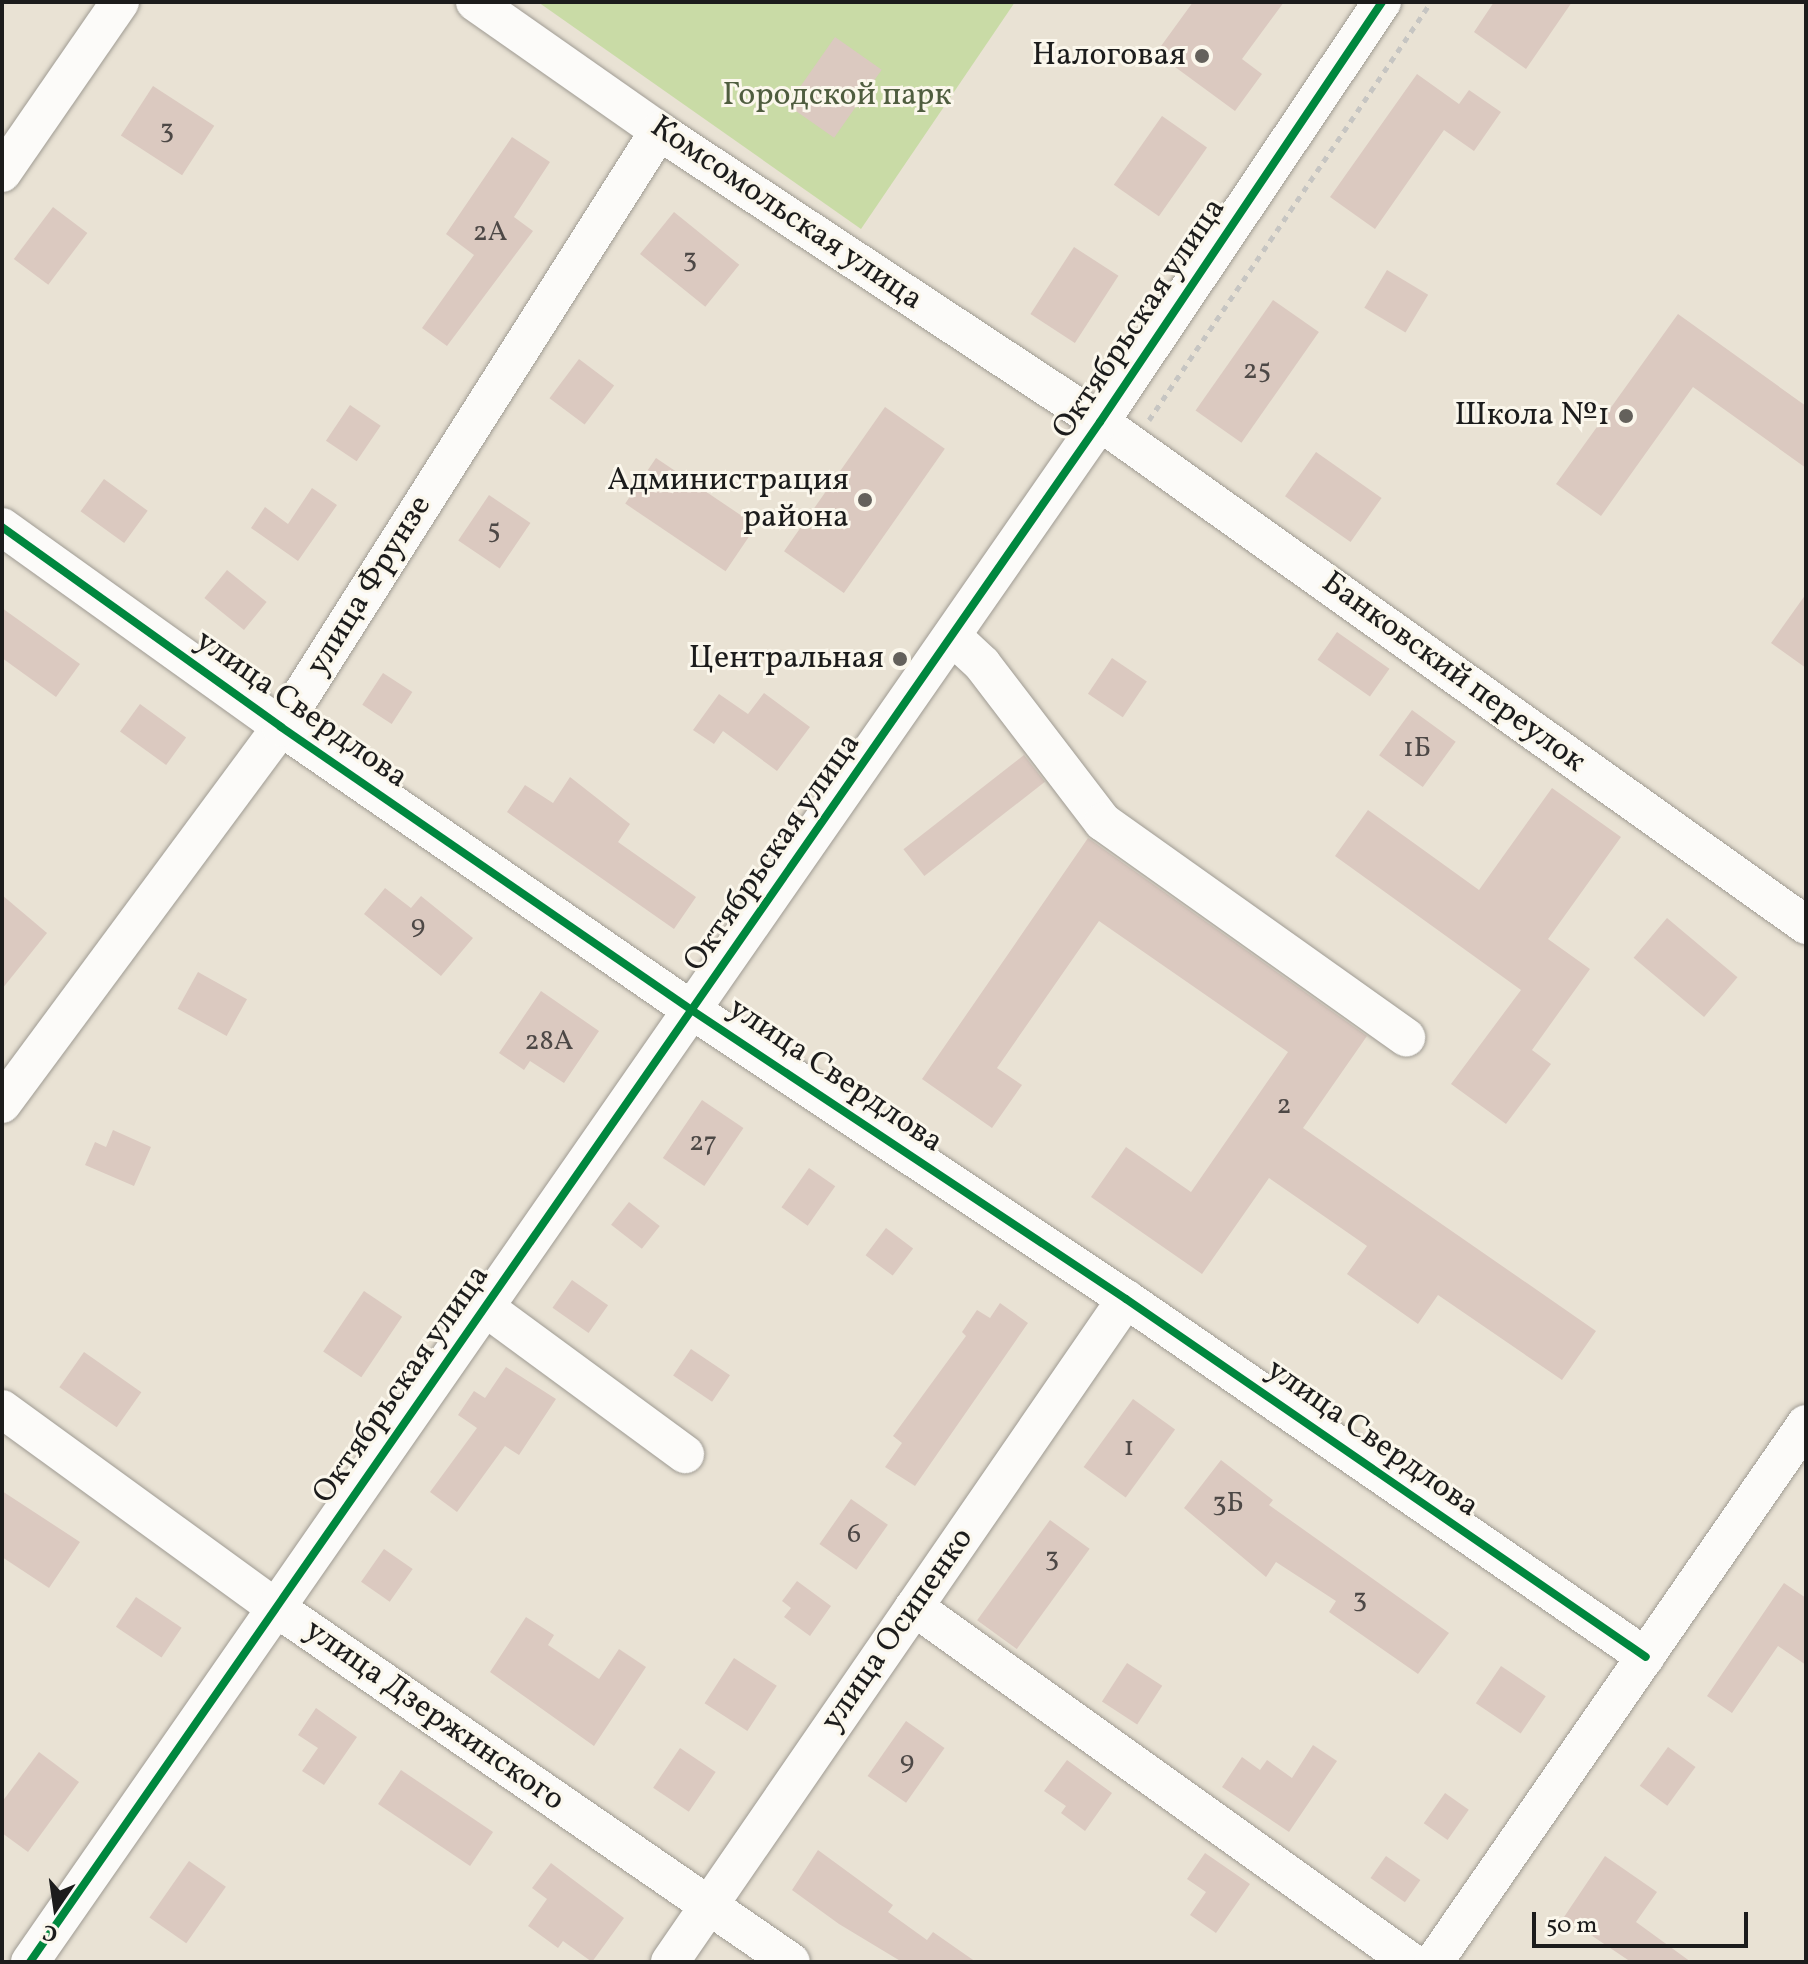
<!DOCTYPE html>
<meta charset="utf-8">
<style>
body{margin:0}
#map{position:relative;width:1808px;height:1964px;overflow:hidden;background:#e9e2d4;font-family:Vollkorn,serif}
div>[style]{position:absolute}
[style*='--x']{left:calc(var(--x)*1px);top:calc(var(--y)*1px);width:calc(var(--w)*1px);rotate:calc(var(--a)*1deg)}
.green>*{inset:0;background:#c9dba6}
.building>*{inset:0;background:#dbc9c0;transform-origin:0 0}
.path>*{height:5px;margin-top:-2.5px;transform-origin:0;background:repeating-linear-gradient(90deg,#c6c5c2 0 6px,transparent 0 12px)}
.roads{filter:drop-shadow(0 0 2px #9f9b93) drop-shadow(0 0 2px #9f9b93)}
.minor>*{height:38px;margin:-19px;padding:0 19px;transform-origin:19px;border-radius:19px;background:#fcfbf9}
.cycleway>*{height:8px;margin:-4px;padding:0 4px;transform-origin:4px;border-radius:4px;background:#00873e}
.dots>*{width:22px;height:22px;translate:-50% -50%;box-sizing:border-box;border:4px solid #fbf7ec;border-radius:50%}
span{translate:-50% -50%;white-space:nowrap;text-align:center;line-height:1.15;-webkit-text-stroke:6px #fbf7ec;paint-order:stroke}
.number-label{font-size:28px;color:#4d4846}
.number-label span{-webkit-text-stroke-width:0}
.poi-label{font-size:32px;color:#1c1c1c}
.right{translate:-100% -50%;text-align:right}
.park-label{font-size:32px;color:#4f5d3f}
.street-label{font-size:32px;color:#1c1c1c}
.frame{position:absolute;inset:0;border:4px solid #1c1c1c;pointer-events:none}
.north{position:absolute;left:16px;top:1868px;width:80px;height:80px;-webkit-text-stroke:6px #fbf7ec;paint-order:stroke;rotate:193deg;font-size:22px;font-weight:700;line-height:32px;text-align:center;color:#1c1c1c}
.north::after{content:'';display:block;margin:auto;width:28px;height:36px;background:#1c1c1c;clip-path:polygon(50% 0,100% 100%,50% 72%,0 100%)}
.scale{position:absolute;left:1532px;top:1912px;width:216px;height:36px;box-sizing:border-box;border:4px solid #1c1c1c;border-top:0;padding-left:10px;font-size:24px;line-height:28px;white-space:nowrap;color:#1c1c1c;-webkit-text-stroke:6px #fbf7ec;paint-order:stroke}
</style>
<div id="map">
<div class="green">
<i style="clip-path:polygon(538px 2px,1015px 2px,861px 229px)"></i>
</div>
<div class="building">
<i style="clip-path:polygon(1193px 2px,1284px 2px,1242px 59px,1262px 74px,1235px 111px,1156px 53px)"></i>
<i style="clip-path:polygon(1494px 2px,1572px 2px,1526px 69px,1474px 32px)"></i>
<i style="left:835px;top:37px;width:57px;height:83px;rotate:35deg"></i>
<i style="clip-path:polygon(1417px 74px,1459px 104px,1469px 90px,1501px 112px,1474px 151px,1444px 130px,1375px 229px,1330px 197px)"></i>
<i style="left:153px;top:86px;width:73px;height:59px;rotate:33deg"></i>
<i style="left:1162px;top:116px;width:55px;height:84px;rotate:35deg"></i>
<i style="clip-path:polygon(512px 137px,550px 162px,514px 217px,533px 231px,447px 346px,422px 328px,474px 255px,446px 234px)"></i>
<i style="left:53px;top:207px;width:43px;height:65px;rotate:37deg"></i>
<i style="left:674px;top:212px;width:84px;height:54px;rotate:39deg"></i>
<i style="left:1074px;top:247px;width:53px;height:80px;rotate:33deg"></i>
<i style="left:1387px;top:270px;width:48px;height:44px;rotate:31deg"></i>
<i style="left:1273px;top:300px;width:56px;height:135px;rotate:35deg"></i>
<i style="clip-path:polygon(1678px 314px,1806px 406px,1806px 468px,1693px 387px,1601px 516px,1556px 484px)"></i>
<i style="left:579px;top:359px;width:44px;height:49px;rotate:37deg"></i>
<i style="left:350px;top:405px;width:37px;height:43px;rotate:34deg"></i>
<i style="left:885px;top:407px;width:73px;height:176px;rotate:35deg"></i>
<i style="left:1316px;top:452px;width:80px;height:54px;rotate:35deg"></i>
<i style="left:656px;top:458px;width:121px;height:55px;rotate:34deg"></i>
<i style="left:104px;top:479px;width:54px;height:40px;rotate:36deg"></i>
<i style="clip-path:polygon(312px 488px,337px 505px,298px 561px,251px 528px,265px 507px,288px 524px)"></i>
<i style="left:489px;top:495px;width:50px;height:55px;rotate:34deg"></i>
<i style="left:227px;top:570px;width:51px;height:36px;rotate:39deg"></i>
<i style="clip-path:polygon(1806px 594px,1806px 668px,1771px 643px)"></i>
<i style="clip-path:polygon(2px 608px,80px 664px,56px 697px,2px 658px)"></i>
<i style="left:1337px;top:632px;width:64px;height:34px;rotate:35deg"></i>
<i style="left:1112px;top:658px;width:42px;height:43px;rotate:34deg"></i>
<i style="left:383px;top:673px;width:35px;height:38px;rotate:33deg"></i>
<i style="clip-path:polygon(764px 693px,810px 727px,777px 771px,723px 731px,714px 744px,693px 730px,719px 694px,748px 714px)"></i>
<i style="left:140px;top:704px;width:57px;height:34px;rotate:36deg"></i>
<i style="left:1412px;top:710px;width:54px;height:56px;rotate:36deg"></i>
<i style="left:1024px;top:755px;width:34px;height:153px;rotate:52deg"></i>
<i style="clip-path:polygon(570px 777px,630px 824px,618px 842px,696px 897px,674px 929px,507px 812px,525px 785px,553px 803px)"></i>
<i style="clip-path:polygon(1552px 788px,1621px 837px,1548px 939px,1590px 969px,1532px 1050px,1551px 1064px,1506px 1124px,1451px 1084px,1521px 990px,1335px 856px,1368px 810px,1479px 890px)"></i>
<i style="clip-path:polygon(1088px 838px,1367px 1036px,1303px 1128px,1596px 1331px,1562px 1380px,1438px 1295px,1418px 1324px,1347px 1274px,1367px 1246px,1269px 1178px,1202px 1274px,1091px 1197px,1126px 1147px,1191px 1192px,1288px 1052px,1099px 921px,997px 1068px,1022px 1085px,992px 1128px,922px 1079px)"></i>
<i style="clip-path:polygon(385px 888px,411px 908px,421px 896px,473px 938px,441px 976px,364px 914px)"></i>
<i style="clip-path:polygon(2px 895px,47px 933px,2px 989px)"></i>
<i style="left:1667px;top:918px;width:92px;height:52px;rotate:40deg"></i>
<i style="left:198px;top:972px;width:56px;height:42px;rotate:29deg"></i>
<i style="clip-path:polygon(541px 991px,599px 1031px,564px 1083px,530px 1061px,524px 1070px,499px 1053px)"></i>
<i style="left:702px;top:1100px;width:50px;height:70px;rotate:34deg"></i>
<i style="clip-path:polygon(113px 1130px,151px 1147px,134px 1186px,85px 1165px,95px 1142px,106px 1147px)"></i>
<i style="left:809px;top:1168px;width:32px;height:48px;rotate:35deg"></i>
<i style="left:629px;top:1202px;width:39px;height:29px;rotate:38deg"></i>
<i style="left:886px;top:1228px;width:34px;height:34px;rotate:37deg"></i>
<i style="left:572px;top:1280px;width:44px;height:34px;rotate:35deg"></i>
<i style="left:364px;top:1291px;width:46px;height:73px;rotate:34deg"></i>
<i style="clip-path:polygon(1000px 1303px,1028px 1323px,915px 1486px,885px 1467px,902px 1443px,893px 1436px,966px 1336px,962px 1332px,977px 1310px,990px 1318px)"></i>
<i style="left:691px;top:1349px;width:47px;height:32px;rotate:34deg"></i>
<i style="left:84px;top:1352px;width:70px;height:43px;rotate:35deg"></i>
<i style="clip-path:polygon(506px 1367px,556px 1399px,519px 1455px,505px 1446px,457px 1512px,430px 1492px,477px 1428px,458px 1415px,474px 1391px,485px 1398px)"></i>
<i style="left:1133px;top:1399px;width:52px;height:84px;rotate:36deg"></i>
<i style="clip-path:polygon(1221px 1460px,1273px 1500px,1269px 1505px,1449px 1633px,1418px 1674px,1329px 1612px,1336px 1601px,1276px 1562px,1266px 1577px,1184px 1508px)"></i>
<i style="clip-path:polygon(2px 1491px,80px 1542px,49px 1588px,2px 1557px)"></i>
<i style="left:851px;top:1499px;width:45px;height:55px;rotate:35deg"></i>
<i style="left:1050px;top:1520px;width:49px;height:124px;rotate:36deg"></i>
<i style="left:384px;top:1549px;width:35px;height:40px;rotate:35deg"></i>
<i style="clip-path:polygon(797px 1581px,831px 1606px,810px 1636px,784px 1617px,791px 1608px,782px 1601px)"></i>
<i style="clip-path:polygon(1784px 1583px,1806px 1598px,1806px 1665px,1778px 1646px,1732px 1713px,1707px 1696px)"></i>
<i style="left:136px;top:1597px;width:55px;height:36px;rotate:34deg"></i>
<i style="clip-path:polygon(526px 1617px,554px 1635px,548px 1645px,599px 1679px,619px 1649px,646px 1667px,594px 1746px,490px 1672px)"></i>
<i style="left:734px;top:1658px;width:51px;height:54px;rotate:33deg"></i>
<i style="left:1127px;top:1663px;width:42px;height:46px;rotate:33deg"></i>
<i style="left:1501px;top:1666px;width:54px;height:45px;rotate:34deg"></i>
<i style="clip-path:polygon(316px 1708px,357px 1737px,324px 1785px,302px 1771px,318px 1748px,298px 1735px)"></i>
<i style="left:906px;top:1721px;width:47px;height:67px;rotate:35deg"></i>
<i style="clip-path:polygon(1313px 1745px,1337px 1761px,1289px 1832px,1222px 1787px,1242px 1757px,1260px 1770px,1267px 1760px,1292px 1778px)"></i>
<i style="left:1668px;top:1747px;width:34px;height:48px;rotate:36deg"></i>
<i style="left:680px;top:1748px;width:43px;height:48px;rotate:34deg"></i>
<i style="clip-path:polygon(39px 1752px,79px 1782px,28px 1852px,2px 1833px,2px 1802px)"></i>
<i style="clip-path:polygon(1067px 1760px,1112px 1793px,1085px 1831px,1061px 1813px,1066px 1806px,1044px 1791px)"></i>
<i style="left:401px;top:1770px;width:111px;height:41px;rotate:34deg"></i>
<i style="left:1445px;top:1793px;width:29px;height:37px;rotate:35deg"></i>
<i style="clip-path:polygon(818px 1850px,893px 1905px,888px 1912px,927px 1940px,933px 1932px,976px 1962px,902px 1962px,839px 1924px,792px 1890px)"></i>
<i style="clip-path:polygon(1205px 1853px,1250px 1884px,1216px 1933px,1190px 1915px,1206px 1892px,1187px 1879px)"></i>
<i style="left:1386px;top:1856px;width:42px;height:27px;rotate:35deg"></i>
<i style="clip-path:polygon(1605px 1856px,1657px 1892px,1636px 1922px,1691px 1962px,1631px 1962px,1564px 1917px)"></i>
<i style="left:189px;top:1861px;width:45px;height:69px;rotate:35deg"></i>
<i style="clip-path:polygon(551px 1863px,624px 1918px,592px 1962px,563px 1941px,558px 1948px,528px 1926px,547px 1899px,532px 1888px)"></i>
</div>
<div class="path">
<i style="--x:1149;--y:420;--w:504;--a:-55.99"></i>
</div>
<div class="roads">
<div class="minor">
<i style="--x:475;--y:2;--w:225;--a:35"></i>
<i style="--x:659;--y:131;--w:528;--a:33.42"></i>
<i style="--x:1100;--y:422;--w:867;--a:35.47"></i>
<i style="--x:2;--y:173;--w:208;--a:-55.4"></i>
<i style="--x:2;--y:527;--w:343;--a:35.6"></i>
<i style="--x:281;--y:727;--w:500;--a:34.58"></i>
<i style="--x:693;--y:1011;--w:520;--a:33.63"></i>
<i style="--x:1126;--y:1299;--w:631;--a:34.55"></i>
<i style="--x:952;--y:636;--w:41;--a:43"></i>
<i style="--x:982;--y:664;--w:199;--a:52.6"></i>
<i style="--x:1103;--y:822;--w:372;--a:35.4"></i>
<i style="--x:2;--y:1104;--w:469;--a:-53.5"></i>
<i style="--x:281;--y:727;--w:706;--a:-57.62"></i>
<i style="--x:486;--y:1308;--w:247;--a:36.3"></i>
<i style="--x:2;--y:1409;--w:337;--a:36"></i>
<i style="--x:275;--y:1607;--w:626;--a:34.53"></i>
<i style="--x:914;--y:1607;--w:611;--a:35.54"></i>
<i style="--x:30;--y:1962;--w:1875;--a:-55.21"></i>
<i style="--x:1100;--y:422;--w:506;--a:-56.12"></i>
<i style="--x:670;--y:1962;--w:805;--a:-55.48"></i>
<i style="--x:1434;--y:1962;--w:654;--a:-55.34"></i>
</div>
</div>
<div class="cycleway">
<i style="--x:2;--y:527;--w:343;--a:35.6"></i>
<i style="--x:281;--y:727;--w:500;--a:34.58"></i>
<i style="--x:693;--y:1011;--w:520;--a:33.63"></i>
<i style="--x:1126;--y:1299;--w:631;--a:34.55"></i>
<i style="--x:30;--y:1962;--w:1875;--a:-55.21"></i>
<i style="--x:1100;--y:422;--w:506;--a:-56.12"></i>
</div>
<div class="dots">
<i style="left:1202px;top:56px;background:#64615c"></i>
<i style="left:1626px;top:416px;background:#64615c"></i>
<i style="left:865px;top:500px;background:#64615c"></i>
<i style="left:900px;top:659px;background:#64615c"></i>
</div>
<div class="number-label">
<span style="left:167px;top:131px">3</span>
<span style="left:490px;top:233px">2А</span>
<span style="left:690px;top:260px">3</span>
<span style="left:1257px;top:371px">25</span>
<span style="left:494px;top:531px">5</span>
<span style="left:1417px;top:749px">1Б</span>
<span style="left:418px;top:926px">9</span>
<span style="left:549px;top:1042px">28А</span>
<span style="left:1284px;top:1106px">2</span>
<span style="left:703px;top:1143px">27</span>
<span style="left:1129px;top:1448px">1</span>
<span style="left:1228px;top:1504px">3Б</span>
<span style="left:854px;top:1535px">6</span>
<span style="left:1052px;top:1559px">3</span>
<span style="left:1360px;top:1600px">3</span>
<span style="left:907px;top:1762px">9</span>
</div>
<div class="poi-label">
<span class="right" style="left:1186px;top:56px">Налоговая</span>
<span class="right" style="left:1610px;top:416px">Школа №1</span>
<span class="right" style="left:849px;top:500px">Администрация<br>района</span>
<span class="right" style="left:884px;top:659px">Центральная</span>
</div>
<div class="park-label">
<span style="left:837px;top:96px">Городской парк</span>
</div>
<div class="street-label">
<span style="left:786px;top:214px;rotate:34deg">Комсомольская улица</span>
<span style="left:1140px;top:319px;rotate:-56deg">Октябрьская улица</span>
<span style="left:370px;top:586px;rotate:-58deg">улица Фрунзе</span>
<span style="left:1453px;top:673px;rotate:36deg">Банковский переулок</span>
<span style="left:301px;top:710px;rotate:35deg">улица Свердлова</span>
<span style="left:773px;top:853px;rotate:-55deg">Октябрьская улица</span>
<span style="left:835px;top:1076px;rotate:34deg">улица Свердлова</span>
<span style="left:402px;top:1385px;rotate:-55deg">Октябрьская улица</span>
<span style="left:1372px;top:1439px;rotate:35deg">улица Свердлова</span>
<span style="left:898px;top:1630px;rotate:-55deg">улица Осипенко</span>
<span style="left:434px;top:1716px;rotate:35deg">улица Дзержинского</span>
</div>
<div class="frame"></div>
<div class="north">С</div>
<div class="scale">50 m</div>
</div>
